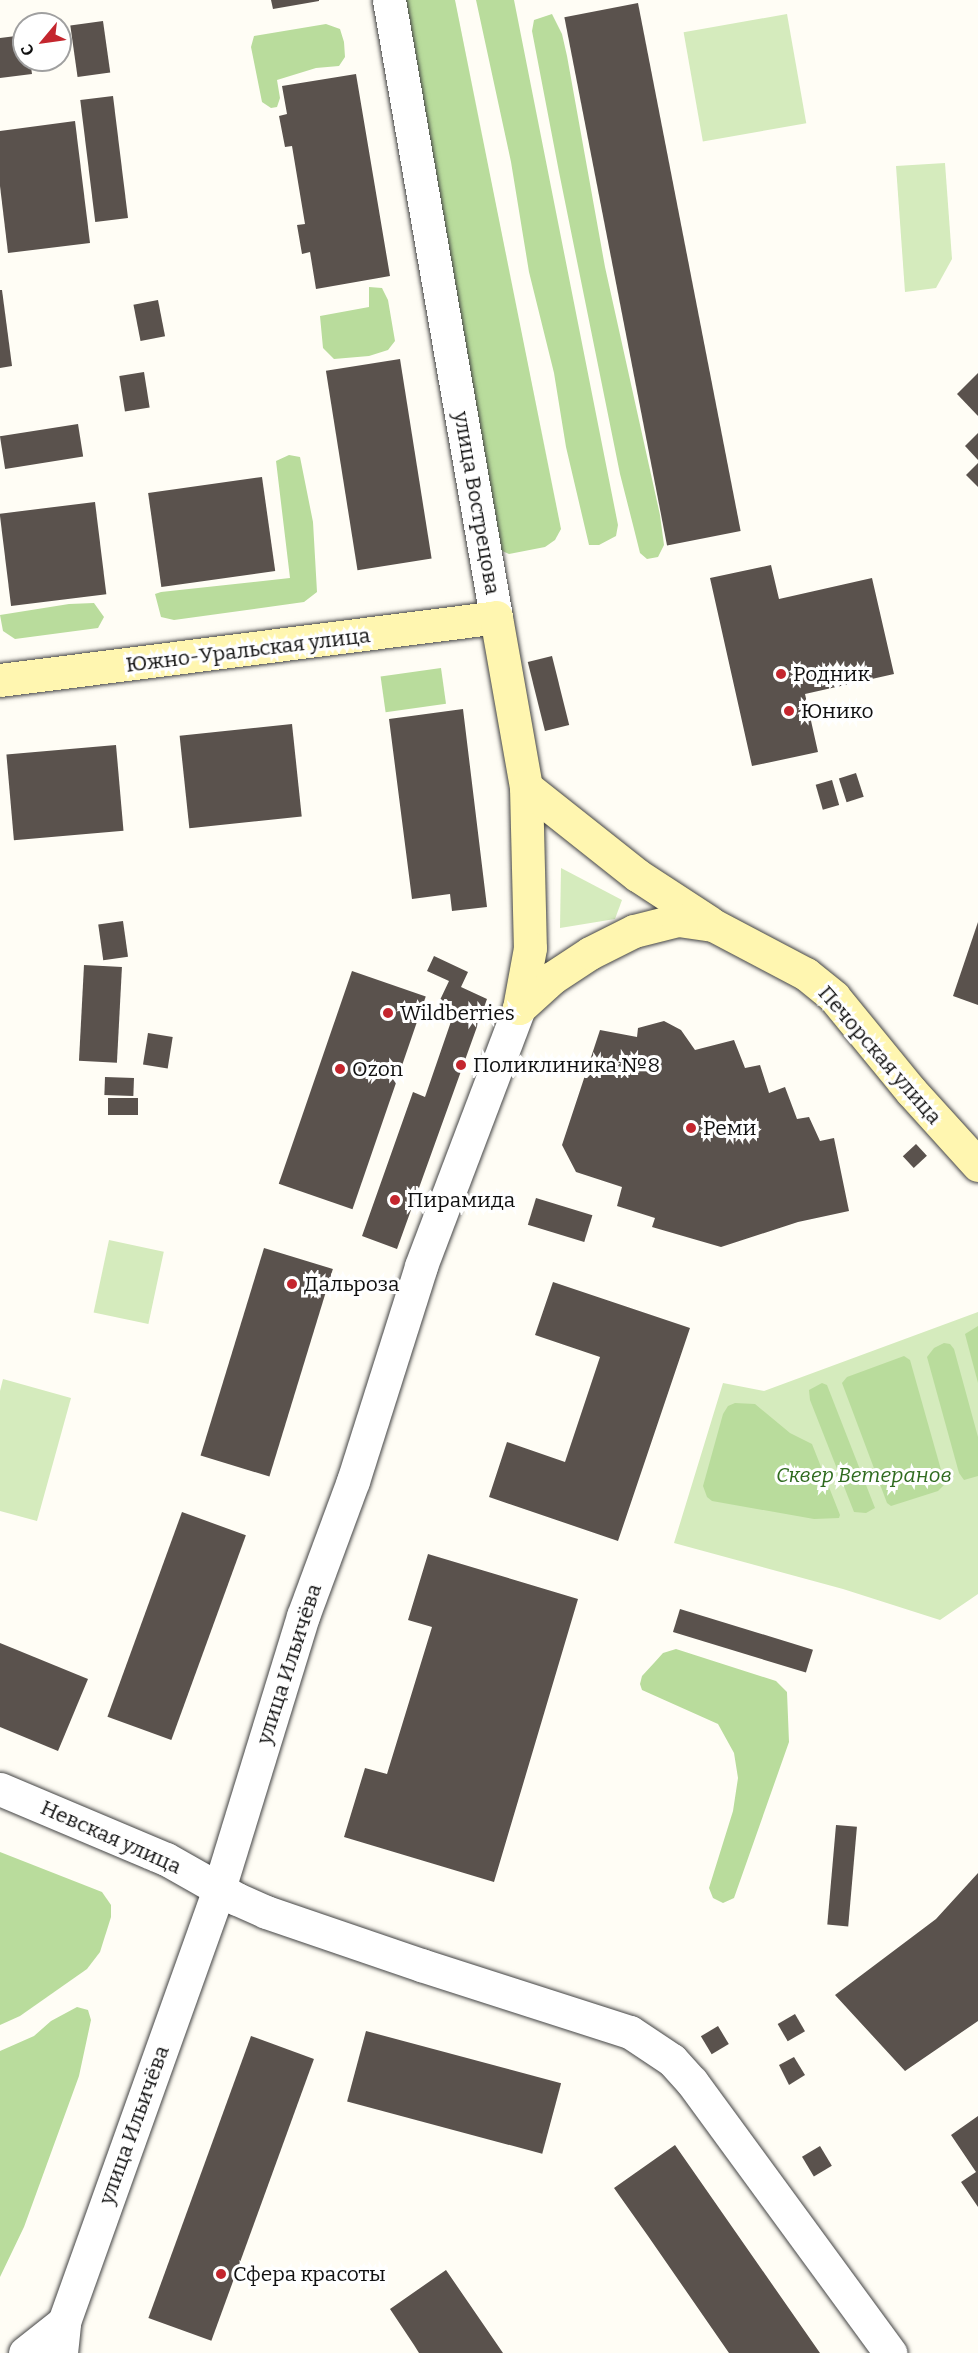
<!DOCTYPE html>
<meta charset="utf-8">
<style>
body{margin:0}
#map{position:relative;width:978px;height:2353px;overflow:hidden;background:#fffdf5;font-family:Bitter,serif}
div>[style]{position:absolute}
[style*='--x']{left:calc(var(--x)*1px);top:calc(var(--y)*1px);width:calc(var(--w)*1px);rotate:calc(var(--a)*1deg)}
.green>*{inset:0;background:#d5ebbd;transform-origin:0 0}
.forest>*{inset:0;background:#b9dc9c;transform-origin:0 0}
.building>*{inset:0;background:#5a524d;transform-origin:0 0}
.roads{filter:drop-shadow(0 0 2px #444) drop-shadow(0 0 2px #444)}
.minor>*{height:33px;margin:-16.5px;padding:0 16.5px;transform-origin:16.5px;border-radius:16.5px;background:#fff}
.tertiary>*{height:33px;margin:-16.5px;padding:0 16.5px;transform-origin:16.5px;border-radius:16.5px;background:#fff}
.secondary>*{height:33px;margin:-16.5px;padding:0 16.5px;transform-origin:16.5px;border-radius:16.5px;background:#fff6b0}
.dots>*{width:16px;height:16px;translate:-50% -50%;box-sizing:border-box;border:3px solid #fff;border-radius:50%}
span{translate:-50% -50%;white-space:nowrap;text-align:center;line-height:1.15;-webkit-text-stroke:6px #fff;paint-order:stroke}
.street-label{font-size:21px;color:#111}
.poi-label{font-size:21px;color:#111}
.left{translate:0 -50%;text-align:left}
.park-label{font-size:21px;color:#2f6b1f;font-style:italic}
.north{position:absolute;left:12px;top:12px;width:60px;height:60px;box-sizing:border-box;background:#fff;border:2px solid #a0a0a0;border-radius:50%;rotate:241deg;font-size:16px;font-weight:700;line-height:24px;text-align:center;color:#111}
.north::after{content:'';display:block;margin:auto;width:21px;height:27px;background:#c4262e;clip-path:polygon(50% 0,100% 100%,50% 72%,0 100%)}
</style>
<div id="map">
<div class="green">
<i style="left:787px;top:14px;width:111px;height:105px;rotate:80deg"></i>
<i style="clip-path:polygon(945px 163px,952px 259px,936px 288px,905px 292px,896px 166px)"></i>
<i style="clip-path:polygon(561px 868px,622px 900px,615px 919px,560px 928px)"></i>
<i style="left:109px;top:1240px;width:56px;height:74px;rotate:12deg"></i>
<i style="clip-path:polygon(978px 1312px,978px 1594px,940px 1620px,843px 1589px,674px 1543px,723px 1383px,764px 1391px)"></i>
<i style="clip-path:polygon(3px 1379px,71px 1398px,37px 1521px,0 1511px,0 1391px)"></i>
</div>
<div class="forest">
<i style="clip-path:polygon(403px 0,455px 0,561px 529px,555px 540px,545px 547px,509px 554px,500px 550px)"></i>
<i style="clip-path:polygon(476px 0,514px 0,618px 525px,616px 536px,599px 545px,589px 545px,566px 447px,554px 373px,529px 272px,511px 162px)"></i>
<i style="clip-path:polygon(552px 14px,562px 34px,567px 56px,605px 267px,660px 515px,664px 545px,658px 557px,647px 559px,640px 553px,633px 525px,620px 474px,559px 172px,532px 31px,534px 20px)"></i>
<i style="clip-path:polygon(326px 24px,340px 29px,344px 42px,345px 57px,339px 66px,316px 68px,277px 80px,280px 98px,277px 107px,271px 108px,262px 102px,251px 47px,254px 36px)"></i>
<i style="clip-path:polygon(369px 287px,382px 288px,388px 300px,395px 341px,388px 350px,369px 356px,334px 359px,323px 348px,320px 316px,369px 307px)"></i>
<i style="clip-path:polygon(289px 455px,300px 457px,313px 522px,317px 592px,304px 602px,174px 620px,161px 617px,155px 594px,161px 592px,290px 578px,276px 461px)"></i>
<i style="clip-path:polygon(94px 603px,104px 617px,98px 628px,15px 639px,3px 631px,0 615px,69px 604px)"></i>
<i style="left:441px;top:668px;width:36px;height:61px;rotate:82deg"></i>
<i style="clip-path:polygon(978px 1326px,978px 1383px,965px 1334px)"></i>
<i style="clip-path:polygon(944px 1343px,950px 1344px,954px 1349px,978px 1437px,978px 1476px,964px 1480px,959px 1473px,927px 1357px,934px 1348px)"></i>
<i style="clip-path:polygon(904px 1356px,910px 1360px,945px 1484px,938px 1491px,891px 1506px,887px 1503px,842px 1383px,847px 1377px)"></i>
<i style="clip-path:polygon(822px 1383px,827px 1385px,875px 1508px,866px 1513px,854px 1512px,810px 1400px,809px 1390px)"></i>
<i style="clip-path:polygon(735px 1403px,755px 1404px,790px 1433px,812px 1444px,840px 1515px,839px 1518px,814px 1519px,712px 1501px,707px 1497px,703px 1486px,723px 1414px,728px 1406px)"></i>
<i style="clip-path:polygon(676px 1649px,776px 1681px,787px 1692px,789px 1742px,734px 1898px,723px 1903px,713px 1898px,709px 1888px,733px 1811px,738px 1778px,734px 1753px,718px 1724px,642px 1690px,640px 1684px,642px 1676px,654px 1663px,663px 1653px)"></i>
<i style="clip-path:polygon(0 1852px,102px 1892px,111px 1905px,111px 1917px,100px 1952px,87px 1969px,20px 2016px,0 2025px)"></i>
<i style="clip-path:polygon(77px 2007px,88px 2010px,91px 2020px,79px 2076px,24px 2227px,0 2277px,0 2051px,34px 2036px,51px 2021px)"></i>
</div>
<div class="building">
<i style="clip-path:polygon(271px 0,319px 0,319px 1px,273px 9px)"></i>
<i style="left:638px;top:3px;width:538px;height:75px;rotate:79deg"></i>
<i style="left:103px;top:21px;width:52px;height:33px;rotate:82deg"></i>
<i style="clip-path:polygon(24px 35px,24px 60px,30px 60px,32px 74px,0 78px,0 38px)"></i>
<i style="clip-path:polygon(356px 74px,390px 276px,316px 289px,310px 252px,302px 254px,297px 225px,305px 224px,292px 146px,285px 147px,279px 116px,287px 114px,282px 86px)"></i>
<i style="left:113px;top:96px;width:123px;height:33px;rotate:83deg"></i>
<i style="clip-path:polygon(75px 121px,90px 243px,8px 253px,0 186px,0 131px)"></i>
<i style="clip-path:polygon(0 290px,2px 290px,12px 366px,0 368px)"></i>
<i style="left:158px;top:300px;width:37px;height:25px;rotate:79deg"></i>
<i style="left:400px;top:359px;width:202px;height:75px;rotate:81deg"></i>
<i style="left:144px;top:372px;width:36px;height:25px;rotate:81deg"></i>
<i style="clip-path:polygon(978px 373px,978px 416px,957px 394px)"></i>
<i style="left:78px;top:424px;width:33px;height:79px;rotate:81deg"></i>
<i style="clip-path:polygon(978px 433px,978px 460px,965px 446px)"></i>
<i style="clip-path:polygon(978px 463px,978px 487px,966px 475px)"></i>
<i style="left:262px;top:477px;width:95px;height:115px;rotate:82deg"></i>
<i style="left:95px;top:502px;width:93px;height:96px;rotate:83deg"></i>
<i style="clip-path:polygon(771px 565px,779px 599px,872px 578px,894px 674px,805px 694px,818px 752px,752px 766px,710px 578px)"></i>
<i style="left:552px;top:656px;width:71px;height:25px;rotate:76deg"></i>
<i style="clip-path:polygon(463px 709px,487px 907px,452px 911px,450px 894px,412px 899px,389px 719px)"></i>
<i style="left:292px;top:724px;width:93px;height:113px;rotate:84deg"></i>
<i style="left:116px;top:745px;width:86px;height:110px;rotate:85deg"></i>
<i style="left:856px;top:773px;width:25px;height:18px;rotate:72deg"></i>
<i style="left:832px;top:780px;width:26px;height:17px;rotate:74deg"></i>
<i style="left:123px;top:921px;width:36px;height:25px;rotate:82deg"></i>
<i style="clip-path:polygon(978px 922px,978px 1005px,953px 996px)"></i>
<i style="clip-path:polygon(434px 956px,468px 972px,461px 987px,487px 999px,397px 1249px,362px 1236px,413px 1092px,425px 1097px,456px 1007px,440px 1000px,449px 981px,427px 971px)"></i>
<i style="left:84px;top:965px;width:38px;height:96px;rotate:3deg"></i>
<i style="left:352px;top:971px;width:78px;height:225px;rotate:19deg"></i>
<i style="clip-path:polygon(664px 1021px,681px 1030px,695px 1050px,734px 1040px,745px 1068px,760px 1065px,769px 1093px,785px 1087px,797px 1119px,809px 1117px,820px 1141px,834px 1138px,849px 1211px,798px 1222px,721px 1247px,652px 1227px,655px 1218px,617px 1206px,622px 1187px,576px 1172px,562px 1145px,600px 1030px,637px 1037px,638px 1028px)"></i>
<i style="left:148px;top:1033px;width:25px;height:32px;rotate:9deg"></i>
<i style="left:105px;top:1077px;width:29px;height:18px;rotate:2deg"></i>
<i style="left:108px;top:1098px;width:30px;height:17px"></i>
<i style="left:916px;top:1144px;width:16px;height:18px;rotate:47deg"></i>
<i style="left:536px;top:1198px;width:59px;height:28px;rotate:17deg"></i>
<i style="left:264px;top:1248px;width:72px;height:217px;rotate:17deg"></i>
<i style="clip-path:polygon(553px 1282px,690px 1328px,618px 1541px,489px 1497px,507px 1442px,565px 1462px,600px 1357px,535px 1335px)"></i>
<i style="left:182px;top:1512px;width:68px;height:218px;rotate:20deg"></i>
<i style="clip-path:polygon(428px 1554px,578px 1599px,494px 1882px,344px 1837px,365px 1768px,387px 1774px,432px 1627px,408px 1620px)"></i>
<i style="left:680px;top:1609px;width:139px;height:24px;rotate:17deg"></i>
<i style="clip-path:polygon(0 1643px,88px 1679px,58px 1751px,0 1727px)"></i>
<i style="left:836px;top:1825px;width:21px;height:100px;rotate:5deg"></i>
<i style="clip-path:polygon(978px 1873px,978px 2021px,905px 2071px,835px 1995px,936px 1919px)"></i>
<i style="left:795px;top:2014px;width:20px;height:20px;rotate:60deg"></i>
<i style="left:718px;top:2026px;width:21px;height:20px;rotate:59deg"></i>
<i style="left:366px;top:2031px;width:202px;height:73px;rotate:15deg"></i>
<i style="left:251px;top:2036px;width:67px;height:300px;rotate:20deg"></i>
<i style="clip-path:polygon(794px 2057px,805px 2075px,789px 2085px,779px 2065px)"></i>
<i style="clip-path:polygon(978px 2116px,978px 2207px,961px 2182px,976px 2172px,951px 2135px)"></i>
<i style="clip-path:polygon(675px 2145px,820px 2353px,729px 2353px,648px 2236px,614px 2188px)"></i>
<i style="left:820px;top:2146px;width:23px;height:21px;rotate:59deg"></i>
<i style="clip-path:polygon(446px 2270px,503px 2353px,419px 2353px,414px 2345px,390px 2309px)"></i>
</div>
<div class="roads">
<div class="minor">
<i style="--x:0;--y:1789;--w:180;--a:22.9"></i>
<i style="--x:166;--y:1859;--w:81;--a:29.4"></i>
<i style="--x:237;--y:1899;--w:32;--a:24"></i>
<i style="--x:266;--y:1912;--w:164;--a:18.9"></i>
<i style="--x:421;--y:1965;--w:219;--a:17.8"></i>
<i style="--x:630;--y:2032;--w:50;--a:33.7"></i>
<i style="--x:672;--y:2060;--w:30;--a:48"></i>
<i style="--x:692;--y:2082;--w:336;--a:53.8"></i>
</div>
<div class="tertiary">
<i style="--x:389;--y:0;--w:626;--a:80.16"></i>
<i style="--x:25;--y:2353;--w:50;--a:-38.5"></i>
<i style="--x:61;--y:2353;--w:31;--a:-84"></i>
<i style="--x:64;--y:2322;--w:460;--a:-70.3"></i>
<i style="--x:219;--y:1889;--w:286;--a:-72.9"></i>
<i style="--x:303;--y:1616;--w:144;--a:-69.7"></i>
<i style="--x:353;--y:1481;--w:225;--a:-72.4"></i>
<i style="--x:421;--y:1266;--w:276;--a:-69.2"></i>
</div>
<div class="secondary">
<i style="--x:0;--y:680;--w:500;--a:-7.2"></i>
<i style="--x:496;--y:617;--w:173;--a:80"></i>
<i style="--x:526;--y:787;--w:161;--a:88.6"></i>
<i style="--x:530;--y:948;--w:61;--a:100.4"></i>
<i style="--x:526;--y:787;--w:142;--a:38.4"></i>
<i style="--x:637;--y:875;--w:86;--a:33.1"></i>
<i style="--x:519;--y:1008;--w:45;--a:-42.3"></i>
<i style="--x:552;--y:978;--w:45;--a:-33.3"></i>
<i style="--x:590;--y:953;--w:49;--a:-26.6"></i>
<i style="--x:634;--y:931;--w:45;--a:-14"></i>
<i style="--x:678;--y:920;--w:35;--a:8"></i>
<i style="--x:713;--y:925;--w:105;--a:27.8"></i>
<i style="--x:806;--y:974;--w:36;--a:39"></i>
<i style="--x:834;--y:997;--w:122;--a:50.7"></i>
<i style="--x:911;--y:1091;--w:100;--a:47.8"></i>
</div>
</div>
<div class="dots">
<i style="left:781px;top:674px;background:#c4262e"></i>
<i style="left:789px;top:711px;background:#c4262e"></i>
<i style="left:388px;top:1013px;background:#c4262e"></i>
<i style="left:461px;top:1065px;background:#c4262e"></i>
<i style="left:340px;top:1069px;background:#c4262e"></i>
<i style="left:691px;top:1128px;background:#c4262e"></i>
<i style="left:395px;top:1200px;background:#c4262e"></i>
<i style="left:292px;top:1284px;background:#c4262e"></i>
<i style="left:221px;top:2274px;background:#c4262e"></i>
</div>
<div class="street-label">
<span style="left:477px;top:503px;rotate:80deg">улица Вострецова</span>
<span style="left:248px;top:650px;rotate:-7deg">Южно-Уральская улица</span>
<span style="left:880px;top:1055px;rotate:49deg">Печорская улица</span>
<span style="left:289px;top:1664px;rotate:-72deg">улица Ильичёва</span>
<span style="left:111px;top:1837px;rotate:24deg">Невская улица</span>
<span style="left:134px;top:2125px;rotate:-70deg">улица Ильичёва</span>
</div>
<div class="poi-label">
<span class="left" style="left:793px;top:674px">Родник</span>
<span class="left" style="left:801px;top:711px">Юнико</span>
<span class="left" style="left:400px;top:1013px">Wildberries</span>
<span class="left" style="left:473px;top:1065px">Поликлиника №8</span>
<span class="left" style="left:352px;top:1069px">Ozon</span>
<span class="left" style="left:703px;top:1128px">Реми</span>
<span class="left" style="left:407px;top:1200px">Пирамида</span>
<span class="left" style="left:304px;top:1284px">Дальроза</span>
<span class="left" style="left:233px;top:2274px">Сфера красоты</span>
</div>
<div class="park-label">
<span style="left:864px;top:1475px">Сквер Ветеранов</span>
</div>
<div class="north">С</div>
</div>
